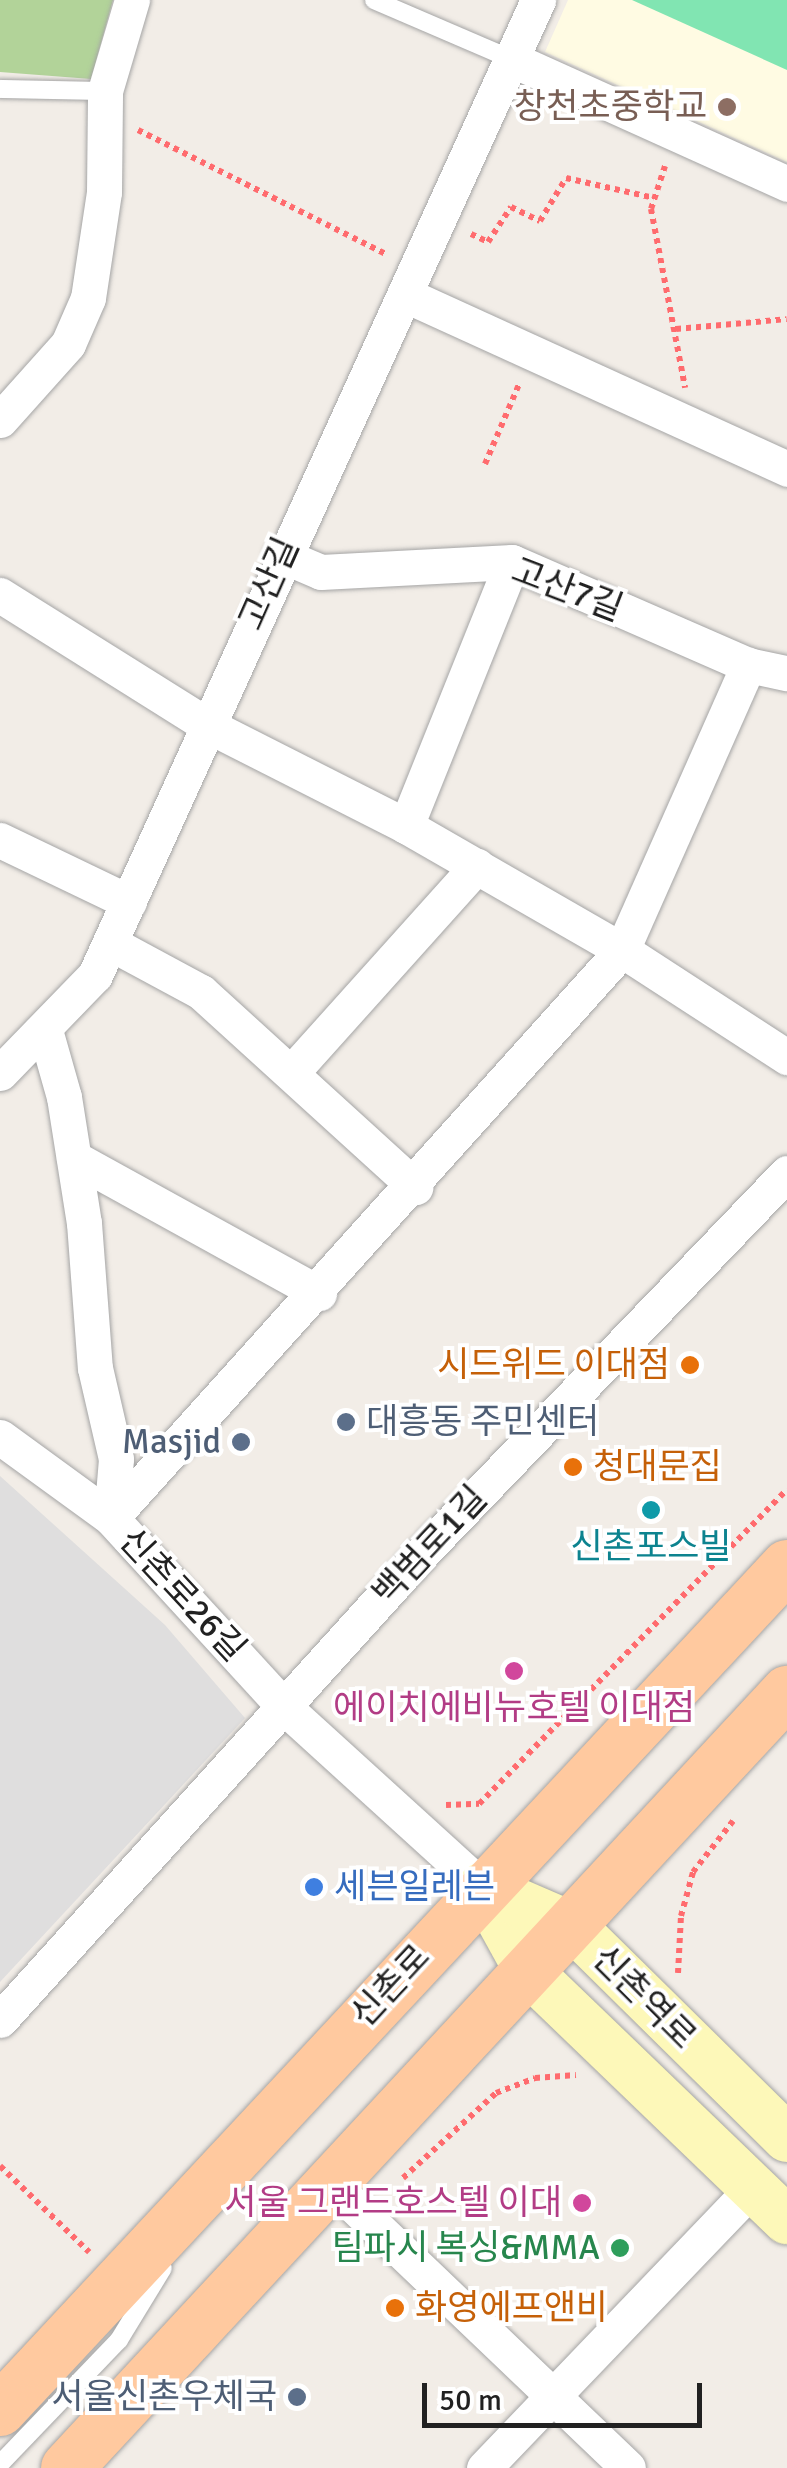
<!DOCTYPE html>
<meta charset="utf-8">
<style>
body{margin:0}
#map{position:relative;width:787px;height:2468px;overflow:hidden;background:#f2ede7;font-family:Signika,"Noto Sans KR",sans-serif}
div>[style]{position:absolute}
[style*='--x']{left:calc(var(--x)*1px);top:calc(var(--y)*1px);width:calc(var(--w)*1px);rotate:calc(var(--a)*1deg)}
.residential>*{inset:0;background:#dfdede}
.education>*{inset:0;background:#fffbe3}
.forest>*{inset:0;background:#b2d399}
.pitch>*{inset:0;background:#81e5b2}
.path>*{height:6px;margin-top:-3px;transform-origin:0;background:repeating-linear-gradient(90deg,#ff6b6e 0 5px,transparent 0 10px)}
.roads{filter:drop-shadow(0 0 2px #a5a5a5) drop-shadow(0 0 2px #a5a5a5)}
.lane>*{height:18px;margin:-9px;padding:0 9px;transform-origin:9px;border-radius:9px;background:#fff}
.street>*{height:35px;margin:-17.5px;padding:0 17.5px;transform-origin:17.5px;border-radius:17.5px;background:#fff}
.secondary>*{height:48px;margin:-24px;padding:0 24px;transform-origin:24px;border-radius:24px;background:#fdf8b9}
.primary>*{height:52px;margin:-26px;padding:0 26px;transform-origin:26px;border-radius:26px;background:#ffc99f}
.dots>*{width:28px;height:28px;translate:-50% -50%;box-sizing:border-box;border:5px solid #fff;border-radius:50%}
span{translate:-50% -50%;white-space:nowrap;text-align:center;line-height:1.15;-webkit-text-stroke:8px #fff;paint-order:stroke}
.education-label{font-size:35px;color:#785e54}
.right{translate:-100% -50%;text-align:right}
.street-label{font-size:35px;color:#212121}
.food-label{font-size:35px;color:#c56008}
.left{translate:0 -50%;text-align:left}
.service-label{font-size:35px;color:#4e5e75}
.culture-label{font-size:35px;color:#0d838f}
.hotel-label{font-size:35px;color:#b23c85}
.shop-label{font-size:35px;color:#366cbe}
.leisure-label{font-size:35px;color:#27864d}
.scale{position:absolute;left:422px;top:2383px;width:280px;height:45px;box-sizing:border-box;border:5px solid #212121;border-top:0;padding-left:12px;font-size:30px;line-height:35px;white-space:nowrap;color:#212121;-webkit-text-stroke:8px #fff;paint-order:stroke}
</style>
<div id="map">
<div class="residential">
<i style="clip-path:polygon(0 1476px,165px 1625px,245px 1718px,0 1982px)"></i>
</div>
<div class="education">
<i style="clip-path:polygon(568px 0,787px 0,787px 162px,545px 52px)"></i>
</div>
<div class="forest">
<i style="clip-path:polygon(0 0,113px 0,91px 79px,0 72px)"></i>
</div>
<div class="pitch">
<i style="clip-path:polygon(632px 0,787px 0,787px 70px)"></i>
</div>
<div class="path">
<i style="--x:138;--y:130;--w:277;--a:26.6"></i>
<i style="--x:665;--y:166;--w:45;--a:108"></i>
<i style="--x:651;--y:209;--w:182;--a:79.2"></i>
<i style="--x:471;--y:234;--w:19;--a:25"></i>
<i style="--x:488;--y:242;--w:42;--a:-56.7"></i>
<i style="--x:511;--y:207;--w:32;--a:26"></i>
<i style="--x:540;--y:221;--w:50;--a:-58.8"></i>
<i style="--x:566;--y:178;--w:90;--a:12.8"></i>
<i style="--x:676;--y:329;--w:111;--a:-5.1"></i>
<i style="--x:485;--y:464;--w:89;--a:-66.9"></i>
<i style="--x:446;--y:1805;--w:33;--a:-2"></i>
<i style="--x:479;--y:1804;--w:440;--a:-45.6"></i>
<i style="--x:678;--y:1973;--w:57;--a:-87"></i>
<i style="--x:681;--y:1916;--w:46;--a:-74.7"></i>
<i style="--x:693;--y:1872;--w:65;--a:-51.9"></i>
<i style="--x:0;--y:2166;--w:124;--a:44"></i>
<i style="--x:403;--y:2178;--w:126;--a:-42.4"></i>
<i style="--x:496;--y:2093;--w:42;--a:-21"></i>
<i style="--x:535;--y:2078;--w:41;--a:-4.2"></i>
</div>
<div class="roads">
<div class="lane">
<i style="--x:374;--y:0;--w:151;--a:23.3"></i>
<i style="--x:0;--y:89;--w:105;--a:1.1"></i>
<i style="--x:0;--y:2464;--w:172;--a:-46.2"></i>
<i style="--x:119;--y:2340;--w:84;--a:-58.6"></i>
</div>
<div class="street">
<i style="--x:513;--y:60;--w:301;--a:24.3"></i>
<i style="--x:408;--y:296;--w:417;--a:24.5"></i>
<i style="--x:0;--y:420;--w:102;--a:-48.2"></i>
<i style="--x:68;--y:344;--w:50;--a:-66.5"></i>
<i style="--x:88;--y:298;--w:107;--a:-81.4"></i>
<i style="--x:104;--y:192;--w:101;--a:-89.4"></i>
<i style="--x:105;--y:91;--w:95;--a:-73.5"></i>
<i style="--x:281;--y:555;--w:43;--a:23"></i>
<i style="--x:321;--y:572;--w:191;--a:-3"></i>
<i style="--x:512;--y:562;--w:257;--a:23.6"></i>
<i style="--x:748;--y:665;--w:40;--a:12"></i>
<i style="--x:0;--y:595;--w:247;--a:32.1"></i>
<i style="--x:209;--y:726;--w:221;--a:26.9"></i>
<i style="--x:406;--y:826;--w:249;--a:29.9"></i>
<i style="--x:622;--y:950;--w:197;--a:33"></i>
<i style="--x:406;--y:826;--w:284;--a:-68.1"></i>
<i style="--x:0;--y:840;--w:143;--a:25.7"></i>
<i style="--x:110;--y:943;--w:103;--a:28.3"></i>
<i style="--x:201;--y:992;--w:290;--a:42.3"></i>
<i style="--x:45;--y:1030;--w:70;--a:74.2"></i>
<i style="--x:64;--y:1097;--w:128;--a:81"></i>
<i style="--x:84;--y:1223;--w:145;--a:85.7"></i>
<i style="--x:95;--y:1368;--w:93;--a:77"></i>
<i style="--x:116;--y:1459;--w:59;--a:94.8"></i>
<i style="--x:292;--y:1072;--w:277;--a:-48.1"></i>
<i style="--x:0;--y:1073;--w:136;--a:-45.9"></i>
<i style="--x:95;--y:975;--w:1071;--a:-65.56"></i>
<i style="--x:74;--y:1158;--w:280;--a:28.9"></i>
<i style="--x:0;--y:1437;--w:137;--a:36.1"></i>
<i style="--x:111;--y:1518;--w:255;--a:47.5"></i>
<i style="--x:283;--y:1706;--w:269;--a:42.3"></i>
<i style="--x:111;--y:1518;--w:764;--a:-48.02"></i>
<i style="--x:622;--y:950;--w:312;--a:-66.1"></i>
<i style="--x:0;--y:2020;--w:632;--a:-47.88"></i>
<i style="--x:424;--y:1551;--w:524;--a:-46.16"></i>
<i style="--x:330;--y:2183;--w:412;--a:43.7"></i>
<i style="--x:484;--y:2468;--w:389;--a:-46.2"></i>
</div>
<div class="secondary">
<i style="--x:482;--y:1887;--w:97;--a:61.1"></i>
<i style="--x:529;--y:1972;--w:358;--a:43.9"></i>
<i style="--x:482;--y:1887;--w:98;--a:23.4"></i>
<i style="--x:572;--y:1926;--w:302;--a:44.6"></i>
</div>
<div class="primary">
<i style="--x:0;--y:2410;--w:1154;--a:-47"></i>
<i style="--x:67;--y:2468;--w:1059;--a:-47.14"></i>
</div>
</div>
<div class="dots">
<i style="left:727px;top:107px;background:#8d6e63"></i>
<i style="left:690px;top:1365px;background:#e8710a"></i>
<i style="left:346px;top:1422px;background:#5c6f8a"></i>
<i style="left:241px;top:1442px;background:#5c6f8a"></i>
<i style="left:573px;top:1467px;background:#e8710a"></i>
<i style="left:651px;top:1510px;background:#0f9aa8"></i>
<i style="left:514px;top:1671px;background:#d1479c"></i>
<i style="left:314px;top:1887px;background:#3f7fe0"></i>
<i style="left:582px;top:2203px;background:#d1479c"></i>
<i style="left:620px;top:2248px;background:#2e9e5b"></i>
<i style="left:395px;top:2308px;background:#e8710a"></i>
<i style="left:297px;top:2397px;background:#5c6f8a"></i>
</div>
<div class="education-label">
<span class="right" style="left:707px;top:107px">창천초중학교</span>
</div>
<div class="street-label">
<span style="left:269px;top:584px;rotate:-66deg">고산길</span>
<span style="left:567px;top:590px;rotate:21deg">고산7길</span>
<span style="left:430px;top:1546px;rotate:-47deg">백범로1길</span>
<span style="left:182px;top:1595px;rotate:47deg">신촌로26길</span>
<span style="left:391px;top:1986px;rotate:-47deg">신촌로</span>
<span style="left:644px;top:1998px;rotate:45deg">신촌역로</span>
</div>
<div class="food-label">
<span class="right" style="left:670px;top:1365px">시드위드 이대점</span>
<span class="left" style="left:593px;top:1467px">청대문집</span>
<span class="left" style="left:415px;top:2308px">화영에프앤비</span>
</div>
<div class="service-label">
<span class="left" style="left:366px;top:1422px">대흥동 주민센터</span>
<span class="right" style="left:221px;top:1442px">Masjid</span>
<span class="right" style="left:277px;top:2397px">서울신촌우체국</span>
</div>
<div class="culture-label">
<span style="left:651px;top:1547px">신촌포스빌</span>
</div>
<div class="hotel-label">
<span style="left:514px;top:1708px">에이치에비뉴호텔 이대점</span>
<span class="right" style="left:562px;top:2203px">서울 그랜드호스텔 이대</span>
</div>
<div class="shop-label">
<span class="left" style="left:334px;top:1887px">세븐일레븐</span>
</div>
<div class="leisure-label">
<span class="right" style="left:600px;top:2248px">팀파시 복싱&amp;MMA</span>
</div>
<div class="scale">50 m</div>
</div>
